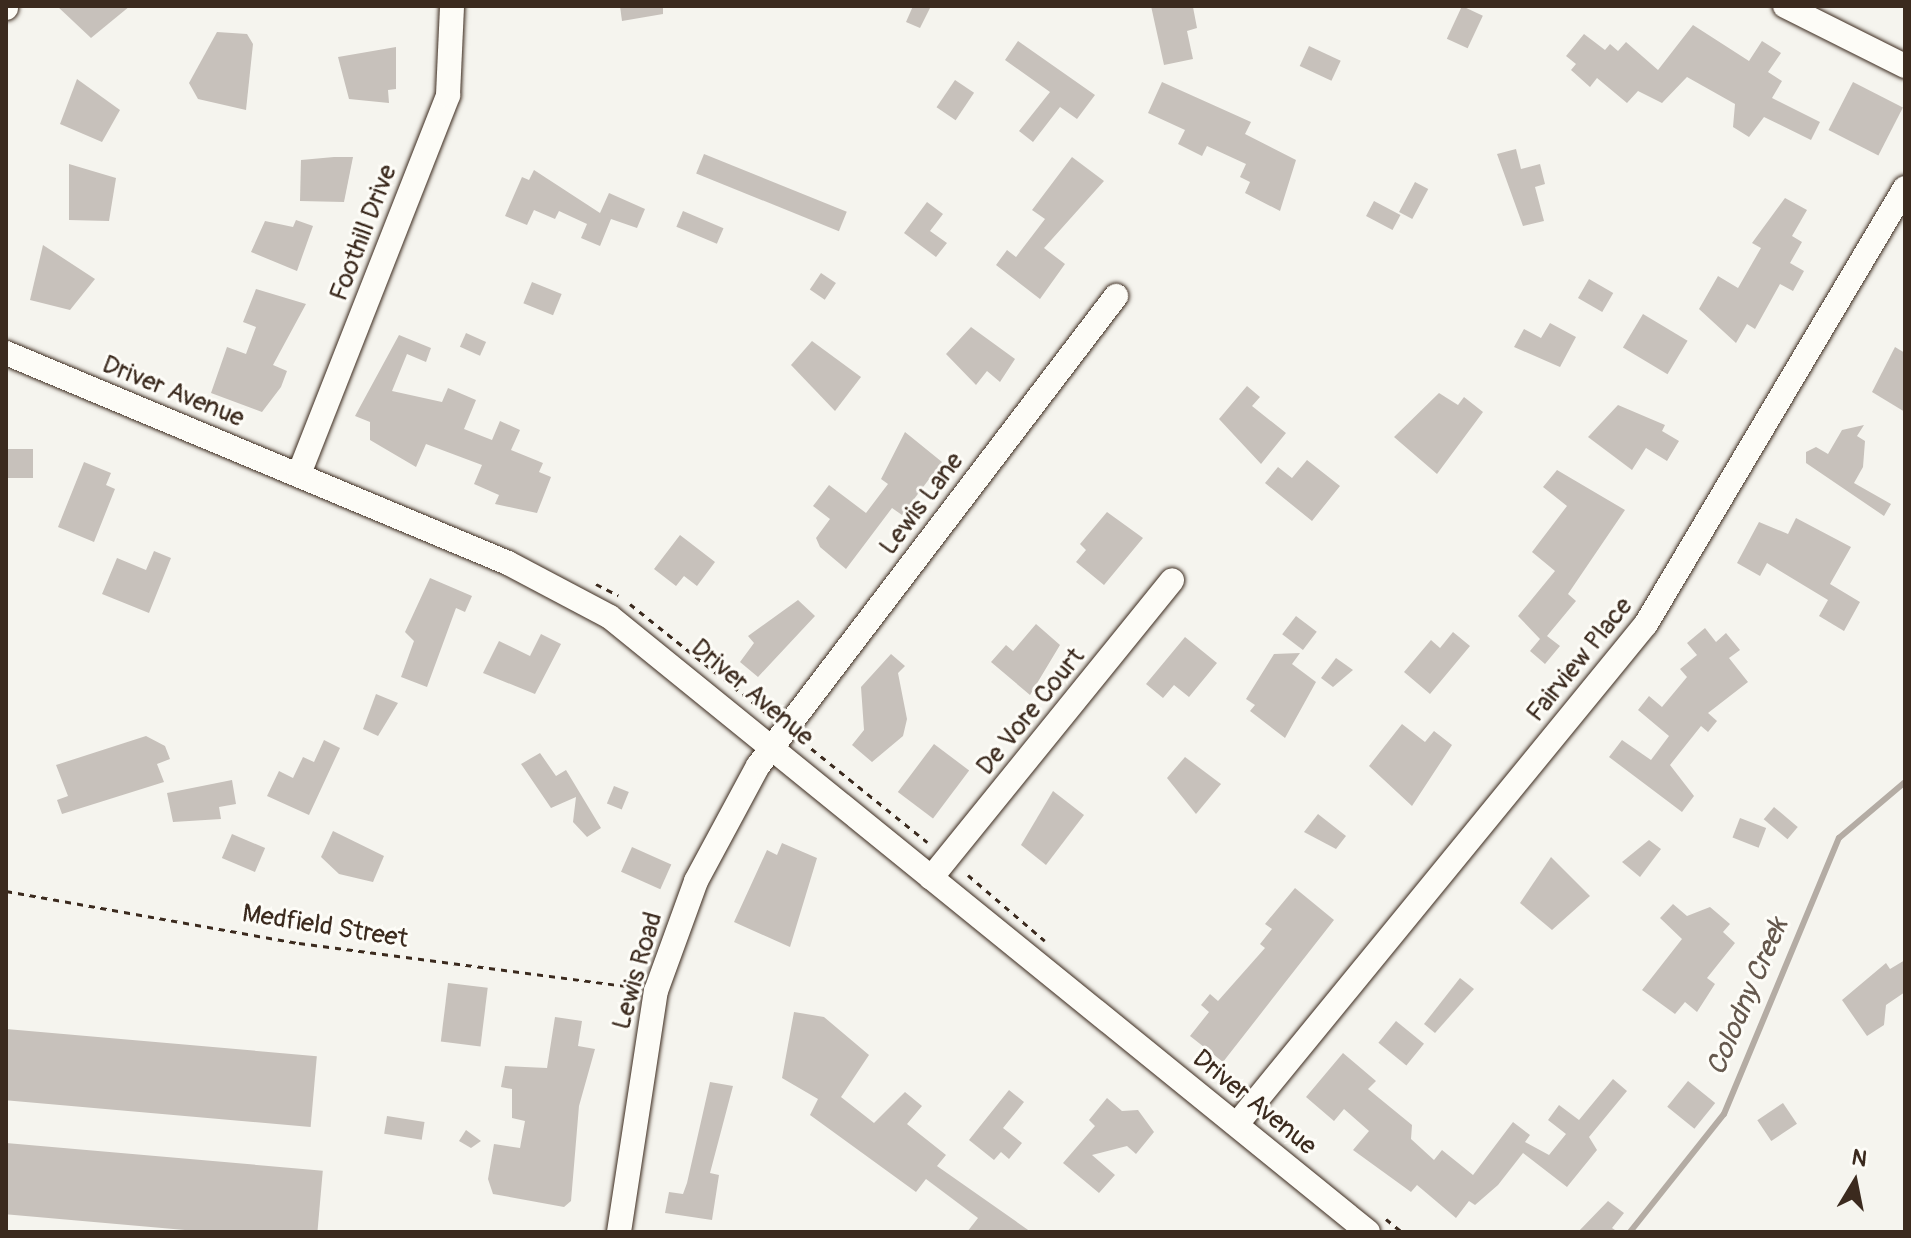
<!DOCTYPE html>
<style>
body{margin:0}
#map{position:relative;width:1911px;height:1238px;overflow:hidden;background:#f5f4ee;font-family:Pangolin,sans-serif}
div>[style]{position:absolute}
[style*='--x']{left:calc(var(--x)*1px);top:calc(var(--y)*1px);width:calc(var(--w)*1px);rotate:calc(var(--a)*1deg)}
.stream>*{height:6px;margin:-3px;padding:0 3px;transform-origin:3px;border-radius:3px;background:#b4aca4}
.building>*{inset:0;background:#c7c1bb;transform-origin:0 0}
.path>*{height:3px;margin-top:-1.5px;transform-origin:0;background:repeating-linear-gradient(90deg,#3b2a1e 0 6px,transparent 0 12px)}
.roads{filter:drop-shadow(0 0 2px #3b2a1e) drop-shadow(0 0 2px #3b2a1e)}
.minor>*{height:24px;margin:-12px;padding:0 12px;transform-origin:12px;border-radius:12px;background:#fdfcf7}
span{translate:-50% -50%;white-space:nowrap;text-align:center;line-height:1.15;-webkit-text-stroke:6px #fdfcf7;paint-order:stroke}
.street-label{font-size:26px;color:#3b2a1e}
.water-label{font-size:28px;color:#65584d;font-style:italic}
.frame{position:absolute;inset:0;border:8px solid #3b2a1e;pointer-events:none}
.north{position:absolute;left:1815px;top:1142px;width:80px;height:80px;-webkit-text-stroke:6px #fdfcf7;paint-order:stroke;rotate:10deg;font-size:22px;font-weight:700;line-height:32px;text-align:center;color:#3b2a1e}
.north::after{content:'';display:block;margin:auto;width:28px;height:36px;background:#3b2a1e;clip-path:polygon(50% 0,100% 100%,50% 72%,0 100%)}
</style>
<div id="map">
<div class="stream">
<i style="--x:1630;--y:1232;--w:151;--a:-51.5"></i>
<i style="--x:1724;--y:1114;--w:299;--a:-67.4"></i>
<i style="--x:1839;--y:838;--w:87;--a:-40.3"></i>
</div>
<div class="building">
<i style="clip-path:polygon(57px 6px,130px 6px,91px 38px)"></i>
<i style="clip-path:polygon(620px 6px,663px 6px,663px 14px,622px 21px)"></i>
<i style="clip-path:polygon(913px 6px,931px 6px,920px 28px,906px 22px)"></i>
<i style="clip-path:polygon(1151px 6px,1193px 7px,1197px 28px,1187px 31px,1193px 59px,1164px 65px)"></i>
<i style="left:1462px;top:6px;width:23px;height:36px;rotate:25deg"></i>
<i style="clip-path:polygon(1693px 25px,1749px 61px,1762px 41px,1781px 53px,1768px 72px,1782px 81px,1772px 98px,1820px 122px,1811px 140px,1764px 117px,1749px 137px,1733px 127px,1735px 104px,1687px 77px,1662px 103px,1638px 91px,1627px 103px,1597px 78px,1590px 87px,1571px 70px,1576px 64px,1566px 56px,1584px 34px,1605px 50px,1610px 44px,1618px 51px,1626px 42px,1658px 70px)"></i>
<i style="clip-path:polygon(217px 32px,247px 34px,253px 44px,246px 110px,198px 99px,189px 83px)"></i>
<i style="clip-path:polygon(1018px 41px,1095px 95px,1077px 119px,1060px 107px,1033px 142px,1019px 131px,1050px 92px,1005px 60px)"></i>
<i style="left:1309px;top:46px;width:35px;height:22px;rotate:25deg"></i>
<i style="clip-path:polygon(396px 47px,396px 89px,388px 90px,389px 103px,349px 99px,338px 57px)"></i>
<i style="clip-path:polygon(77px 79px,120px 110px,102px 142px,60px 124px)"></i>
<i style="left:955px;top:80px;width:23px;height:33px;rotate:34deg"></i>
<i style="clip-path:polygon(1162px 82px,1251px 122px,1245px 134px,1296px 160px,1280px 211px,1245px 193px,1250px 182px,1240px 177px,1246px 164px,1207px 146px,1202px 156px,1178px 144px,1185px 130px,1148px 113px)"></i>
<i style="left:1853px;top:82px;width:56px;height:54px;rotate:27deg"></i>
<i style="clip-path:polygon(1516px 149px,1521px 169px,1540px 164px,1545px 184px,1535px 187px,1544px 221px,1523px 226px,1497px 154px)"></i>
<i style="left:704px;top:154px;width:154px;height:21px;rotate:22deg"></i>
<i style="clip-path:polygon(334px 157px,353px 157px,344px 202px,300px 201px,301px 160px)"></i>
<i style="clip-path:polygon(1072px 157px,1104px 181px,1044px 248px,1065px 264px,1040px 299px,996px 265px,1007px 250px,1016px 257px,1045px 219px,1032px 210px)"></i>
<i style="clip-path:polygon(69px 164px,116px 178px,109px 221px,69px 220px)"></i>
<i style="clip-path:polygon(534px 170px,600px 213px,609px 193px,645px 209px,637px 228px,611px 219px,600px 246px,581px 238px,587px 224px,559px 211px,555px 219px,534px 210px,527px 225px,505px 216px,522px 177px,529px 180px)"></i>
<i style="left:1415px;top:182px;width:15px;height:34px;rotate:28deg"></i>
<i style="clip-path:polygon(1785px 198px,1807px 210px,1792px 236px,1802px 242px,1790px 263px,1804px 271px,1793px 291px,1780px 284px,1755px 329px,1747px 324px,1736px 343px,1699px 309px,1718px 276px,1738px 288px,1761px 248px,1752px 243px)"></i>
<i style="left:1374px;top:201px;width:30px;height:17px;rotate:28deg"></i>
<i style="clip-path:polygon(927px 202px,943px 214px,930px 231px,947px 243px,936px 257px,904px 233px)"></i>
<i style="left:683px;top:211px;width:44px;height:17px;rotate:23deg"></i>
<i style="clip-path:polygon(296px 220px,313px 226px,297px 271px,251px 252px,265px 221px,293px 227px)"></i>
<i style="clip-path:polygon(43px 245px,95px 279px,70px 310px,30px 300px)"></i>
<i style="left:821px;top:273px;width:18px;height:20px;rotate:34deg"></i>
<i style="left:1589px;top:279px;width:28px;height:22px;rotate:30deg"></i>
<i style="left:532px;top:282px;width:32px;height:23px;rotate:22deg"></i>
<i style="clip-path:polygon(256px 289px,306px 304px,273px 365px,287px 371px,281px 387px,262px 412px,211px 393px,227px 347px,246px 354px,256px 327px,243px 322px)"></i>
<i style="left:1643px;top:314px;width:52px;height:39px;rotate:31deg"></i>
<i style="clip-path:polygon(1550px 323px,1576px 337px,1560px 367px,1514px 347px,1524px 329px,1541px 338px)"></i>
<i style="clip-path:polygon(971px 327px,1015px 359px,1000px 382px,987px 371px,976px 385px,946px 354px)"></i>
<i style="left:466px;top:333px;width:22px;height:15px;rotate:24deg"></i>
<i style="clip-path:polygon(399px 335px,431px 348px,426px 362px,407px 354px,392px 391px,442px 402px,448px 388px,476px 400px,464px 429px,492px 440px,500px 421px,520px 430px,511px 450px,543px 463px,539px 472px,551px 477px,537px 513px,495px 504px,499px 495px,474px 484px,482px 465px,426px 444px,416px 467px,370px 440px,370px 422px,355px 416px)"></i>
<i style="clip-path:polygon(812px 341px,861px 377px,835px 411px,791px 365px)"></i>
<i style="clip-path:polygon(1895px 347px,1905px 353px,1905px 412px,1872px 392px)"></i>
<i style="clip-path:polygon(1247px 386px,1260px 397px,1252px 406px,1286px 433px,1261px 464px,1219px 419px)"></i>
<i style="clip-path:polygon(1439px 393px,1458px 405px,1464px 397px,1483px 412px,1437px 474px,1394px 437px)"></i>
<i style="clip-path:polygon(1618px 405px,1665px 425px,1662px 431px,1679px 441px,1667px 461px,1646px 448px,1632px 470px,1588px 437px)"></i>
<i style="clip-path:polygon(1864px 425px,1857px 436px,1865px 441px,1863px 467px,1854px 483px,1891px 504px,1884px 516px,1806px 463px,1806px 452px,1816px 447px,1828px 454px,1842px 430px)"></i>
<i style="clip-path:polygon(905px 432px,942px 462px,902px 515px,892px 508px,846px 569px,820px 547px,816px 538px,830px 519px,813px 506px,829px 485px,866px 513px,888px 484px,881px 479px)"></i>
<i style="left:6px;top:449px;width:27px;height:29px"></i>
<i style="clip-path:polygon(1307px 460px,1340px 486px,1312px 521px,1265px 483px,1278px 467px,1292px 478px)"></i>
<i style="clip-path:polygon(84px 462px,111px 473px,106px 485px,115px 489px,94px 542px,58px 527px)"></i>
<i style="clip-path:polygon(1557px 470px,1625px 510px,1568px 594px,1576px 601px,1547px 636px,1560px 646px,1545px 664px,1530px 651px,1540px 639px,1518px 616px,1555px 571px,1532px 552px,1567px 506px,1543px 487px)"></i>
<i style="clip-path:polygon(1107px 512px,1143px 538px,1104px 585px,1076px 562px,1086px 550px,1080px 544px)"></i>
<i style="clip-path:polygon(1796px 518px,1851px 547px,1830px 584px,1860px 602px,1844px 631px,1819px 616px,1828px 600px,1767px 563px,1760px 576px,1737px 563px,1759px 522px,1788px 534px)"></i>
<i style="clip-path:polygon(680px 535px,715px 562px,697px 586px,684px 576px,676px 586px,654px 569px)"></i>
<i style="clip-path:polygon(154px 551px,171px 558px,149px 613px,102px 594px,117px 558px,146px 570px)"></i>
<i style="clip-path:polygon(430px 578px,472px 596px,465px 612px,456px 608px,427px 687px,401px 677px,414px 641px,405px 632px)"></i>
<i style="clip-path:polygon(798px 600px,815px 616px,758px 677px,740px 662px,754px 643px,748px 636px)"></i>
<i style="left:1296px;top:616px;width:26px;height:23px;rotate:37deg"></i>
<i style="clip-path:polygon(1036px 624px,1060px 645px,1030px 695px,991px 662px,1006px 645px,1013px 651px)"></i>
<i style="clip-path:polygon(1705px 628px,1716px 642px,1726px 633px,1740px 650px,1729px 658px,1748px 682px,1708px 713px,1717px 721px,1708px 732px,1701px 726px,1670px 765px,1694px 796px,1682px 812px,1609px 757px,1622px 740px,1651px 760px,1669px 736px,1638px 710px,1649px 696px,1662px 707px,1687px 677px,1680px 669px,1697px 655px,1687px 643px)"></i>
<i style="clip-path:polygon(1453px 632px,1470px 646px,1430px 694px,1404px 672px,1431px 640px,1440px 648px)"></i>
<i style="clip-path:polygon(541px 634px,561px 644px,535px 694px,483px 673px,499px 641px,530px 656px)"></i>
<i style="clip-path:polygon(1185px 637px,1217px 663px,1189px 697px,1174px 685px,1163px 698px,1146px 684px)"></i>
<i style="clip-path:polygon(1300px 653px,1292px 664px,1316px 682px,1285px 738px,1250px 711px,1255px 705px,1246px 699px,1274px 654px)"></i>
<i style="clip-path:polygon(891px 654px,905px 666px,898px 673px,907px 719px,903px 736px,872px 762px,852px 745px,864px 730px,861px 687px)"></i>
<i style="clip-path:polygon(1336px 658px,1353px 670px,1333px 687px,1321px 678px)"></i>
<i style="clip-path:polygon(376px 694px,398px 703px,378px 736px,363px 729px)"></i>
<i style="clip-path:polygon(1402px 724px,1425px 742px,1434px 731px,1452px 745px,1412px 806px,1369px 766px)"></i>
<i style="clip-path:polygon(146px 736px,165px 746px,170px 759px,157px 764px,164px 782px,62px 814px,57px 800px,68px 796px,56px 765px)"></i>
<i style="clip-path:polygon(324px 740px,340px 748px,309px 815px,267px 796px,279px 771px,293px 778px,303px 757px,314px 762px)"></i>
<i style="left:934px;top:744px;width:44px;height:60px;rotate:37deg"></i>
<i style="clip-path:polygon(540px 753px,556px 776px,566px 770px,601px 828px,587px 837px,573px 822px,576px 797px,551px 808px,521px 764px)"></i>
<i style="clip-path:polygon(1185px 757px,1221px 784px,1196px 814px,1167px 778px)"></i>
<i style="clip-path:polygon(232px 780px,236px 804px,219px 807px,221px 819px,173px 822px,167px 793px)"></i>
<i style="left:614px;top:786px;width:16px;height:19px;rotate:22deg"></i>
<i style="clip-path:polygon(1053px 791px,1084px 815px,1046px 865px,1021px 845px)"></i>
<i style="left:1774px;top:807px;width:31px;height:16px;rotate:40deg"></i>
<i style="clip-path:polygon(1318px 814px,1346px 836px,1336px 849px,1304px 832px)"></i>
<i style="left:1740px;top:818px;width:28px;height:21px;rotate:21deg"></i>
<i style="clip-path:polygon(333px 831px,384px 856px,373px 882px,339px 874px,321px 857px)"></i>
<i style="left:232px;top:834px;width:36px;height:26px;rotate:23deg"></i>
<i style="clip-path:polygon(1649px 840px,1661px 849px,1640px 877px,1622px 862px)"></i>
<i style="clip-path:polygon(782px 843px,817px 858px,790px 947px,734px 922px,767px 850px,777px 855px)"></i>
<i style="left:632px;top:847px;width:43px;height:27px;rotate:24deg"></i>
<i style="clip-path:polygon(1551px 857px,1590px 896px,1552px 930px,1520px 903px)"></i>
<i style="clip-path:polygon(1295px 888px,1334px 920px,1223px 1062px,1190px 1036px,1209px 1012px,1201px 1005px,1210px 994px,1218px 1001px,1265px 948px,1260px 944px,1272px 929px,1265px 924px)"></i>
<i style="clip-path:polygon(1673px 904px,1687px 916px,1710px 907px,1730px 924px,1723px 932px,1735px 943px,1707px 978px,1715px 984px,1697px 1012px,1685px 1002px,1675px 1014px,1642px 990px,1682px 939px,1660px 918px)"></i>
<i style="clip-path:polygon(1905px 960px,1905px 992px,1886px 1005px,1884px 1025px,1867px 1036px,1842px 1000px,1886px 963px,1890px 969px)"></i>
<i style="clip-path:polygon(1460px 978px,1474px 989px,1435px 1033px,1424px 1024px)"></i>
<i style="left:448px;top:983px;width:40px;height:59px;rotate:7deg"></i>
<i style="clip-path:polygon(794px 1012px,824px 1017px,869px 1055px,841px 1097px,874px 1123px,905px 1092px,922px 1106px,907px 1124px,946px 1155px,937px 1166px,1031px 1232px,967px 1232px,978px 1218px,926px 1179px,916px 1192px,810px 1115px,818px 1099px,782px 1078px)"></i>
<i style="clip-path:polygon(555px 1017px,582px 1021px,578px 1046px,595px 1049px,579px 1106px,571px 1201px,564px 1207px,493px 1194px,488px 1179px,494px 1144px,520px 1148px,525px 1121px,512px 1118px,512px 1089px,501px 1087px,505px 1066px,547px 1068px)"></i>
<i style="left:1396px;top:1021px;width:36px;height:28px;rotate:39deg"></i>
<i style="left:6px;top:1029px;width:312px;height:71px;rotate:5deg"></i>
<i style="clip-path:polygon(1343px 1053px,1376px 1081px,1368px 1089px,1412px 1125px,1411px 1139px,1434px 1160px,1442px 1150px,1473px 1175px,1513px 1122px,1530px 1135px,1525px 1142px,1549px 1155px,1566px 1134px,1548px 1120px,1559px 1105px,1579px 1120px,1613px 1079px,1627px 1091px,1589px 1137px,1597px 1150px,1567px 1187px,1523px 1153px,1498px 1185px,1475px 1205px,1469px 1201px,1456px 1218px,1417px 1185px,1411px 1192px,1353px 1150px,1369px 1131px,1344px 1109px,1334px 1121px,1306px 1097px)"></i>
<i style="left:1688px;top:1081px;width:35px;height:33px;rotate:39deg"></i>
<i style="clip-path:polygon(710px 1082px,733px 1086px,710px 1173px,719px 1175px,712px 1220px,665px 1213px,669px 1192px,683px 1194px,687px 1183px)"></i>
<i style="clip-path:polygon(1009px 1090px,1024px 1102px,1003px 1128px,1022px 1143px,1009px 1159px,1001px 1152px,994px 1160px,969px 1140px)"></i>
<i style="clip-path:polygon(1107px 1098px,1122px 1111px,1138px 1110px,1154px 1132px,1136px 1154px,1127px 1146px,1092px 1155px,1115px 1175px,1099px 1193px,1063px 1163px,1095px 1126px,1089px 1120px)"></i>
<i style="left:1783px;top:1103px;width:25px;height:31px;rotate:56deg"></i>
<i style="left:387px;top:1116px;width:38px;height:18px;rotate:9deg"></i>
<i style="clip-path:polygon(466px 1130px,481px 1141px,471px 1148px,459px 1141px)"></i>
<i style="left:6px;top:1143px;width:318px;height:71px;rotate:5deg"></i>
<i style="clip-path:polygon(1608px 1201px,1624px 1213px,1612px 1228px,1618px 1232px,1578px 1232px)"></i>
</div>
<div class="path">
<i style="--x:596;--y:584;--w:25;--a:27"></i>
<i style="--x:630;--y:604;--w:181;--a:38.7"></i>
<i style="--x:802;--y:741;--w:161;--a:38.9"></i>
<i style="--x:968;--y:875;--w:101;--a:40.6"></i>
<i style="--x:6;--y:891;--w:298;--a:10.1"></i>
<i style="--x:299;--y:943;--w:338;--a:7.5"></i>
<i style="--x:1386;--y:1219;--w:21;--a:39"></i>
</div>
<div class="roads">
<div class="minor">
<i style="--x:1785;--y:6;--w:134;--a:26.6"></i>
<i style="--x:6;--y:8;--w:2;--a:-90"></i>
<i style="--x:6;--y:353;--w:544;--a:22.7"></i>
<i style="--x:508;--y:563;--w:115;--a:27.9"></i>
<i style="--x:610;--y:617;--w:976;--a:39.05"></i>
<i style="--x:299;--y:474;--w:407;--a:-68.5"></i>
<i style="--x:448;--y:95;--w:89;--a:-87.4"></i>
<i style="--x:931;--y:878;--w:383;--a:-51"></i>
<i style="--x:1237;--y:1124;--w:646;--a:-50.72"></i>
<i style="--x:1646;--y:624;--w:507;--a:-59.29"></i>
<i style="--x:619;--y:1232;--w:244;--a:-81.3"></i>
<i style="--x:656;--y:991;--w:117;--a:-70"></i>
<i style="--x:696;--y:881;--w:131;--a:-61.7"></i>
<i style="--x:758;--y:766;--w:591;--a:-52.7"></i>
</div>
</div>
<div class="street-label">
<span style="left:364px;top:233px;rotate:-69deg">Foothill Drive</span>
<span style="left:173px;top:392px;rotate:22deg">Driver Avenue</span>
<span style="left:922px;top:504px;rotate:-53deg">Lewis Lane</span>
<span style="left:1580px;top:660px;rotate:-51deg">Fairview Place</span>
<span style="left:752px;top:693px;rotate:40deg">Driver Avenue</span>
<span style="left:1031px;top:712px;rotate:-51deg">De Vore Court</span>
<span style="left:325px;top:927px;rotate:9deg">Medfield Street</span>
<span style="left:638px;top:971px;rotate:-74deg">Lewis Road</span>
<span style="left:1254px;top:1103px;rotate:39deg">Driver Avenue</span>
</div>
<div class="water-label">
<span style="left:1748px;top:997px;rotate:-67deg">Colodny Creek</span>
</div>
<div class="frame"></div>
<div class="north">N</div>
</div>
